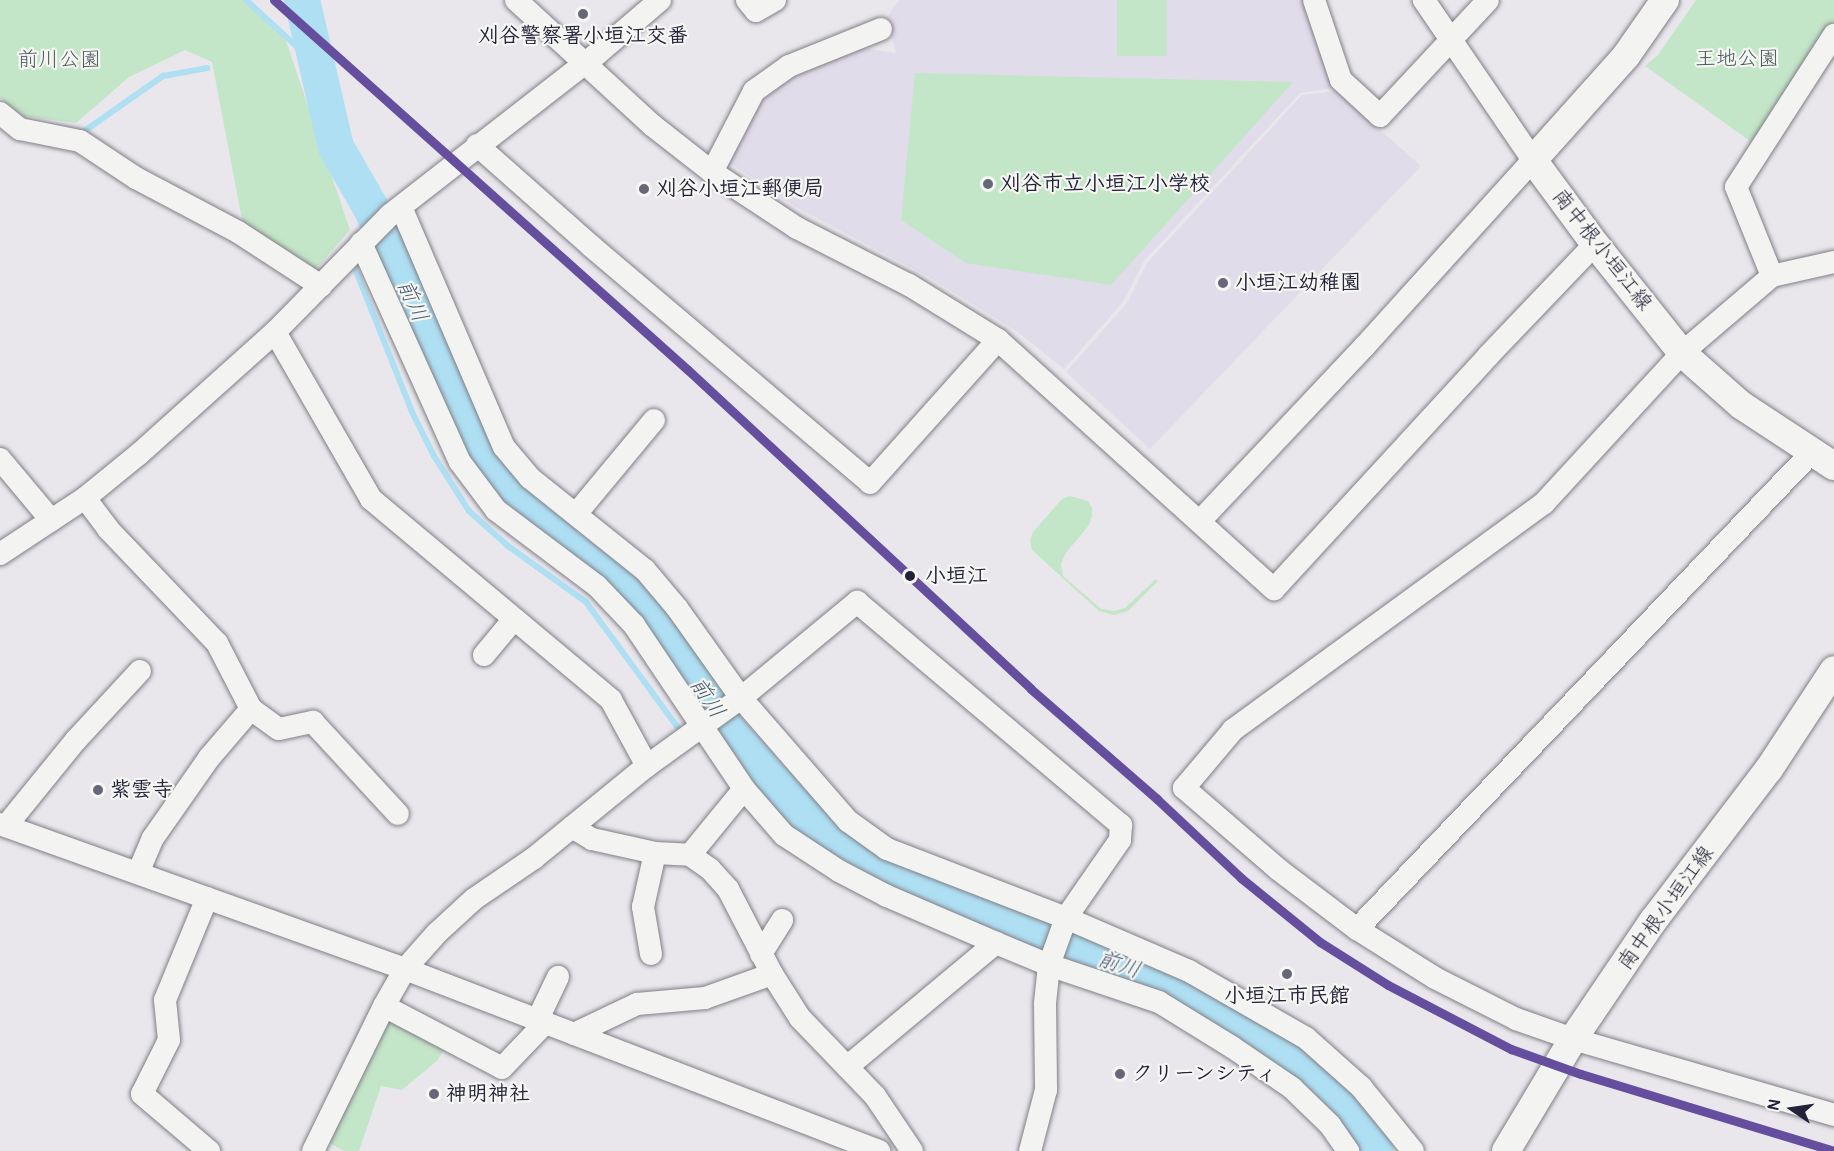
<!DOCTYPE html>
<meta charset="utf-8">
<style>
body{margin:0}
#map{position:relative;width:1834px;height:1151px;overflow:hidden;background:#e9e7ec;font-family:Pangolin,"Klee One",sans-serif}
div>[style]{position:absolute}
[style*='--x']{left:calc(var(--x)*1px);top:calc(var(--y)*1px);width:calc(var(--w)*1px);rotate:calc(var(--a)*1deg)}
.built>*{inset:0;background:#e1dce9}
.green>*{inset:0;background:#c3e5c8;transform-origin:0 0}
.stream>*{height:6px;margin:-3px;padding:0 3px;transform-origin:3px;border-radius:3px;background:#aedff3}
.river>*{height:36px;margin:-18px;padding:0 18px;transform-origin:18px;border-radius:18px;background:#aedff3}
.roads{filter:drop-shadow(0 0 2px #807f86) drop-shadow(0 0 2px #807f86)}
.minor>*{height:22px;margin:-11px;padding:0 11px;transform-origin:11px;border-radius:11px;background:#f3f3f2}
.major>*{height:28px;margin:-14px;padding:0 14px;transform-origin:14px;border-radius:14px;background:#f3f3f2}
.rail-1>*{height:9px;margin:-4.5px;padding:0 4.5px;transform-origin:4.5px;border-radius:4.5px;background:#654e9e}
.dots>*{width:16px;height:16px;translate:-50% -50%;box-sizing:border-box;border:3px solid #f6f6f2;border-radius:50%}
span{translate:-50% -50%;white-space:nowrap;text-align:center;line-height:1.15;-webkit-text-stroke:4.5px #f6f6f2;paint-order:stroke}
.poi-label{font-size:21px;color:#22223b;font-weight:700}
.left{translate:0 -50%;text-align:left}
.park-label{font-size:21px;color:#495c5d}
.street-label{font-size:21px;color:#22223b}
.stop-label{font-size:21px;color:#22223b;font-weight:700}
.water-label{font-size:22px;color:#445a73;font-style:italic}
.north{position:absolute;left:1762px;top:1079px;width:60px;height:60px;-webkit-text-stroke:4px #f6f6f2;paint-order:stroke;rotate:283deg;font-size:16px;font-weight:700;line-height:24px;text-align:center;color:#22223b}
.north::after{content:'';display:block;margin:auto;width:21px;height:27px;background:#22223b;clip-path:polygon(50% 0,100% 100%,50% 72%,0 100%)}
</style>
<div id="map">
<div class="built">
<i style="clip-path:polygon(899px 0,1302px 0,1333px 88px,1300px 93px,1144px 261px,1123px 302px,1064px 369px,1015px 330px,927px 276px,796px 207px,727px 161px,765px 96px,796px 74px,856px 47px,896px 53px,887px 17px)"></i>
<i style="clip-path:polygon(1336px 91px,1421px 166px,1150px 449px,1066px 372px,1127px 303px,1147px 263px,1302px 95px)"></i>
</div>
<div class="green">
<i style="clip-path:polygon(0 0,243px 0,284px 35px,350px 230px,314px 271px,244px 230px,212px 62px,185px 50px,129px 77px,76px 123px,22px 116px,0 98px)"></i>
<i style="left:1117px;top:0;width:50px;height:56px"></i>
<i style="clip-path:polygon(1696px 0,1834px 0,1834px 20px,1753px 143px,1645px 66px,1658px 55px)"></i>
<i style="clip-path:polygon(915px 73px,1293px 82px,1111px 285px,966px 263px,901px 220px)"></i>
<i style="clip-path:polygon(1070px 496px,1088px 501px,1092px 508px,1092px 516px,1089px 525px,1065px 554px,1061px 564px,1063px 576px,1101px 609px,1114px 611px,1125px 608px,1156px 579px,1158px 581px,1128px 611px,1114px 615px,1099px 611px,1032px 550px,1030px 541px,1033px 532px,1062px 499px)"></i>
<i style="clip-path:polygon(388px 1019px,444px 1049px,438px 1060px,402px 1090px,381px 1086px,359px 1151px,344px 1151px,328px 1142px)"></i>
</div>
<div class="stream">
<i style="--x:246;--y:0;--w:96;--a:42.5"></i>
<i style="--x:79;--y:132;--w:4;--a:0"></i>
<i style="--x:83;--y:132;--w:98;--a:-35"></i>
<i style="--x:163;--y:76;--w:45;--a:-10.3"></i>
<i style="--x:356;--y:271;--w:152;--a:68.3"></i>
<i style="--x:412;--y:412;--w:49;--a:63.4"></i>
<i style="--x:434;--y:456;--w:65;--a:57.5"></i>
<i style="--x:469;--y:511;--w:52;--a:41.9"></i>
<i style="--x:508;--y:546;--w:96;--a:35.7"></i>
<i style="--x:586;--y:602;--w:161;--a:53.8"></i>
</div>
<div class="river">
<i style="--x:302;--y:0;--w:151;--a:77"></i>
<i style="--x:336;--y:147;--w:70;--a:60.2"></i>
<i style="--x:371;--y:208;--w:208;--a:66.1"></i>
<i style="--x:455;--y:398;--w:93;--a:62.3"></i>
<i style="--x:498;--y:480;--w:81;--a:43"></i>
<i style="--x:557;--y:535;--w:97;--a:36.6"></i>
<i style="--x:635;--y:593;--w:167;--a:55.7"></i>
<i style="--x:729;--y:731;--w:130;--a:48.1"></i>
<i style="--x:816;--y:828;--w:55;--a:38.3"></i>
<i style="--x:859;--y:862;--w:188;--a:23.2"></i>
<i style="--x:1032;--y:936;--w:80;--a:16.6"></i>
<i style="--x:1109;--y:959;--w:49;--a:21.4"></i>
<i style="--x:1155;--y:977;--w:117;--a:29.6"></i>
<i style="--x:1257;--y:1035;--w:41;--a:36"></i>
<i style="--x:1290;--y:1059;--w:65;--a:42.5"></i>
<i style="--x:1338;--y:1103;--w:61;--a:51.6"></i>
</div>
<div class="roads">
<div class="minor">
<i style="--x:516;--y:0;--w:185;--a:42.6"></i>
<i style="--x:652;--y:125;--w:76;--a:38.1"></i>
<i style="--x:712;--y:172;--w:102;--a:33.4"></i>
<i style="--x:797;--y:228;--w:126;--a:27"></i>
<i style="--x:909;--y:285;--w:105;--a:31.7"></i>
<i style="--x:998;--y:340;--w:372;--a:42.1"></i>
<i style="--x:1274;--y:589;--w:318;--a:-47.4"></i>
<i style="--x:1489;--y:355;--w:153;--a:-46.3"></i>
<i style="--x:747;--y:0;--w:14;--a:51"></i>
<i style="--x:756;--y:11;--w:22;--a:-30"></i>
<i style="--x:1314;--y:0;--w:84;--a:71.4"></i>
<i style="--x:1341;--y:80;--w:53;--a:42.7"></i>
<i style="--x:1380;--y:116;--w:158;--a:-47"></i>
<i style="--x:0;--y:113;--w:26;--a:39"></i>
<i style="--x:20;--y:129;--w:61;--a:11.3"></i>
<i style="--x:80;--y:141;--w:67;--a:33.5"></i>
<i style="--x:136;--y:178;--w:115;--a:27.9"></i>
<i style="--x:238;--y:232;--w:99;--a:33"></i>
<i style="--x:477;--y:145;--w:152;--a:41.5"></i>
<i style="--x:591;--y:246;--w:366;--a:40.3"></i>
<i style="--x:870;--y:483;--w:192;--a:-48.2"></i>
<i style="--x:712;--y:172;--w:91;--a:-62.6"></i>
<i style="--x:754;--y:91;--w:43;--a:-35.5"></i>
<i style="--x:789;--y:66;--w:99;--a:-21.9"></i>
<i style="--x:401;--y:207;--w:261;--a:66.8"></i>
<i style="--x:504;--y:447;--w:40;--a:50"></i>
<i style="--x:530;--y:478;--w:147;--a:38.7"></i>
<i style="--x:645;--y:570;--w:50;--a:49.9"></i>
<i style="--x:677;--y:608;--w:110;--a:54.6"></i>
<i style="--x:741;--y:698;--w:163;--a:49"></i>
<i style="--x:848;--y:821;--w:48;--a:35.7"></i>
<i style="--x:887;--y:849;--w:192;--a:21.1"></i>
<i style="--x:1066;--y:918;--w:134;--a:23.3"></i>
<i style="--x:1189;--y:971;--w:135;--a:29.8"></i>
<i style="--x:1306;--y:1038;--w:74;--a:41.7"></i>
<i style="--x:1361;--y:1087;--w:82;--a:50.9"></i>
<i style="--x:361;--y:243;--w:240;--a:65.7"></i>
<i style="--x:460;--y:462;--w:60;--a:53.1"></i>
<i style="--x:496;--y:510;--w:126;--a:37"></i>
<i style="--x:597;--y:586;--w:54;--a:46.5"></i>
<i style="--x:634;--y:625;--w:197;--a:56.1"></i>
<i style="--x:744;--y:789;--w:61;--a:49"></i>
<i style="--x:784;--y:835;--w:66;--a:33.2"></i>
<i style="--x:839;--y:871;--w:54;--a:27.5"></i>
<i style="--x:887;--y:896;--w:119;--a:23.3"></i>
<i style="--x:1834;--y:262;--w:64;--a:167.3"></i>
<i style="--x:1772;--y:276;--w:118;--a:139.5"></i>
<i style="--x:1682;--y:353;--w:204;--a:132.6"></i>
<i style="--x:1544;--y:503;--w:385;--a:143.9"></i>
<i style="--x:1233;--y:730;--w:76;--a:130.2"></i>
<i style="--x:1184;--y:788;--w:125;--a:40.8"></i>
<i style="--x:1279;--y:870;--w:98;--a:37.1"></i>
<i style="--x:1357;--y:929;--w:92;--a:32.1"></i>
<i style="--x:1435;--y:978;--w:91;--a:26.8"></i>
<i style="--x:1516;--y:1019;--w:60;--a:19.3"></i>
<i style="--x:1573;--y:1039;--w:272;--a:16.2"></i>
<i style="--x:1772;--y:276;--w:96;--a:-112"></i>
<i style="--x:1736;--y:187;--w:181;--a:-57.2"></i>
<i style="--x:275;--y:332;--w:193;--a:60.1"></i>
<i style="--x:371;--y:499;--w:313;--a:39.9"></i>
<i style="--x:611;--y:700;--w:75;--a:61.4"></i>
<i style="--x:0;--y:459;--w:80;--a:50.1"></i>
<i style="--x:85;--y:498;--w:39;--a:53"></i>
<i style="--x:108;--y:529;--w:158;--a:46.3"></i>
<i style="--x:217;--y:643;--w:74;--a:62.7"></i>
<i style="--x:251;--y:709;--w:34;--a:36"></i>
<i style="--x:279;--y:729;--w:35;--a:-12"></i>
<i style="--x:313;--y:722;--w:125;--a:47.3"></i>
<i style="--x:576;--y:514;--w:122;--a:-50.3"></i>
<i style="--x:1200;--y:521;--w:239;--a:-46.7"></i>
<i style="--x:1364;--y:347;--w:252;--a:-47.9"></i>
<i style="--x:1533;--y:160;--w:194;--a:-124.3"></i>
<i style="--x:0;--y:554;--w:102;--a:-33.4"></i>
<i style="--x:85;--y:498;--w:70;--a:-39.2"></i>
<i style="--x:139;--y:454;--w:183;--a:-41.9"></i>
<i style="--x:275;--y:332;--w:164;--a:-45.5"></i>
<i style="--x:390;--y:215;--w:262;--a:-37.9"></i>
<i style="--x:597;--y:54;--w:83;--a:-40.6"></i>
<i style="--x:484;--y:655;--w:47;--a:-50.2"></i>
<i style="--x:744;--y:789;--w:85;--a:129.3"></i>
<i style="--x:690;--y:855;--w:24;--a:35"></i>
<i style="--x:710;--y:869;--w:27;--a:48"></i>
<i style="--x:728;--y:889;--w:96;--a:62.6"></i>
<i style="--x:772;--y:974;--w:52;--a:57.5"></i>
<i style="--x:800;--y:1018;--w:108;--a:46.1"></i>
<i style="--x:875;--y:1096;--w:66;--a:56.1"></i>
<i style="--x:0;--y:824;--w:430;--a:19.7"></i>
<i style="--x:405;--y:969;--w:508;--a:21.01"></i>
<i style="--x:6;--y:826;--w:111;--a:-50.9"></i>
<i style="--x:76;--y:740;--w:94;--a:-47.2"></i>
<i style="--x:572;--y:827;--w:23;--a:31"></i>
<i style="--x:592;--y:839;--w:65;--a:12.5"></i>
<i style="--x:655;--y:853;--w:35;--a:3"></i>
<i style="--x:138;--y:873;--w:38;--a:-67"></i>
<i style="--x:153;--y:838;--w:98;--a:-55"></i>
<i style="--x:209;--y:758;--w:65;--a:-49.4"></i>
<i style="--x:207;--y:898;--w:110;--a:112.4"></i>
<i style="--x:165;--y:1000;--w:40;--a:84.3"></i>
<i style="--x:169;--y:1040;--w:60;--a:116.6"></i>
<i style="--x:142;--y:1094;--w:88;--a:40.4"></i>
<i style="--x:1357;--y:929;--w:659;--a:-46.35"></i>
<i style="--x:651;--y:954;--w:48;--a:-99.7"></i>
<i style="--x:643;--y:907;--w:55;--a:-77.5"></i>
<i style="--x:761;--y:954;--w:40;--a:-58"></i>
<i style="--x:384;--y:1006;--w:133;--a:27.7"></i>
<i style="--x:502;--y:1068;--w:61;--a:-46.3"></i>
<i style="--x:537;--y:1021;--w:49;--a:-64.5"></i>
<i style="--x:574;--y:1034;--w:70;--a:-25.5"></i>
<i style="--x:637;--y:1004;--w:68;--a:-5"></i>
<i style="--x:705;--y:998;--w:71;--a:-19.7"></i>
<i style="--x:847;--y:1067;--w:194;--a:-39.8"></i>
<i style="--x:996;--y:943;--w:57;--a:22.5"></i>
<i style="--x:1049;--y:965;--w:116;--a:18.6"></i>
<i style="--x:1159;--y:1002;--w:86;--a:31.7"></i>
<i style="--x:1232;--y:1047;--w:73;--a:34.3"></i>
<i style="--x:1292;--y:1088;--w:53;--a:44.2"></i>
<i style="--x:1330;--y:1125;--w:32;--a:55"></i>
<i style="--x:313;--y:1151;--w:161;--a:-63.9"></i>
<i style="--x:384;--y:1006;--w:43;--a:-60.4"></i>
<i style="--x:405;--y:969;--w:48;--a:-48.4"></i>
<i style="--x:437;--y:933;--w:50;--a:-42.6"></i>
<i style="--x:474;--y:899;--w:73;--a:-34.3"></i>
<i style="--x:534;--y:858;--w:146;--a:-39.2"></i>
<i style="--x:647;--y:766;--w:116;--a:-35.9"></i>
<i style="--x:741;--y:698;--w:151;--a:-39.6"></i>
<i style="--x:857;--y:602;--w:346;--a:40.2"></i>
<i style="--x:1121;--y:825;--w:15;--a:94"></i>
<i style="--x:1120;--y:840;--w:95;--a:124.7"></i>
<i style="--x:1066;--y:918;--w:50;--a:109.9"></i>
<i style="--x:1049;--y:965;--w:39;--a:96"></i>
<i style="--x:1045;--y:1004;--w:86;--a:89.3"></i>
<i style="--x:1046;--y:1090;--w:63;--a:104.7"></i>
</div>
<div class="major">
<i style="--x:1665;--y:0;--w:68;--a:124.9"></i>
<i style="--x:1626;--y:56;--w:140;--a:131.8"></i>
<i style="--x:1533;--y:160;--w:104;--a:53.6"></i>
<i style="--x:1595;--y:244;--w:139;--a:51.4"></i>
<i style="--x:1682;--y:353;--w:79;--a:41.4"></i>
<i style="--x:1741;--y:405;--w:111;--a:33.3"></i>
<i style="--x:1506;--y:1151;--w:131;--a:-59.1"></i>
<i style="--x:1573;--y:1039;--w:143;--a:-55.9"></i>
<i style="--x:1653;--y:921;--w:191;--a:-52.7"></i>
<i style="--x:1769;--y:769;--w:118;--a:-56.7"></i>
</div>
</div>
<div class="rail-1">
<i style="--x:274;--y:0;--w:555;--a:41.79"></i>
<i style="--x:688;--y:370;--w:468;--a:42.9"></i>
<i style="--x:1031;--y:689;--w:167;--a:41.1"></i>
<i style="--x:1157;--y:799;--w:115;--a:43.2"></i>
<i style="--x:1241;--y:878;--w:102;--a:39"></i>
<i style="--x:1320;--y:942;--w:80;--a:32.3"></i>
<i style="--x:1388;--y:985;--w:139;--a:27.5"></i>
<i style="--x:1511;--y:1049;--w:74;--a:19.7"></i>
<i style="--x:1581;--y:1074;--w:264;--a:16.9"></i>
</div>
<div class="dots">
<i style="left:583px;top:14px;background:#686779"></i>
<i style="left:988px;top:184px;background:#686779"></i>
<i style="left:644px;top:189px;background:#686779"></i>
<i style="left:1223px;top:283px;background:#686779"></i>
<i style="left:910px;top:576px;background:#22223b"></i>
<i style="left:98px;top:790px;background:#686779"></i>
<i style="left:1287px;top:974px;background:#686779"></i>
<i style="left:1120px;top:1074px;background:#686779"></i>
<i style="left:434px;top:1094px;background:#686779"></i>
</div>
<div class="poi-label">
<span style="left:583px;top:36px">刈谷警察署小垣江交番</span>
<span class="left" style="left:1000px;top:184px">刈谷市立小垣江小学校</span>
<span class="left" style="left:656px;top:189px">刈谷小垣江郵便局</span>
<span class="left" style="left:1235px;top:283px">小垣江幼稚園</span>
<span class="left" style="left:110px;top:790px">紫雲寺</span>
<span style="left:1287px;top:996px">小垣江市民館</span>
<span class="left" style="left:1132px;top:1074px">クリーンシティ</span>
<span class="left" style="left:446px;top:1094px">神明神社</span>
</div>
<div class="park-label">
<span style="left:1737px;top:59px">王地公園</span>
<span style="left:59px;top:60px">前川公園</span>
</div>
<div class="street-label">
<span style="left:1602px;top:250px;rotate:52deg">南中根小垣江線</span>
<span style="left:1666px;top:908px;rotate:-54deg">南中根小垣江線</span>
</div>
<div class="stop-label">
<span class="left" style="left:925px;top:576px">小垣江</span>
</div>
<div class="water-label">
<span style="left:412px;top:301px;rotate:66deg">前川</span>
<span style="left:707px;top:698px;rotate:56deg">前川</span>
<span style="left:1119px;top:965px;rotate:18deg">前川</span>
</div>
<div class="north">N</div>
</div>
